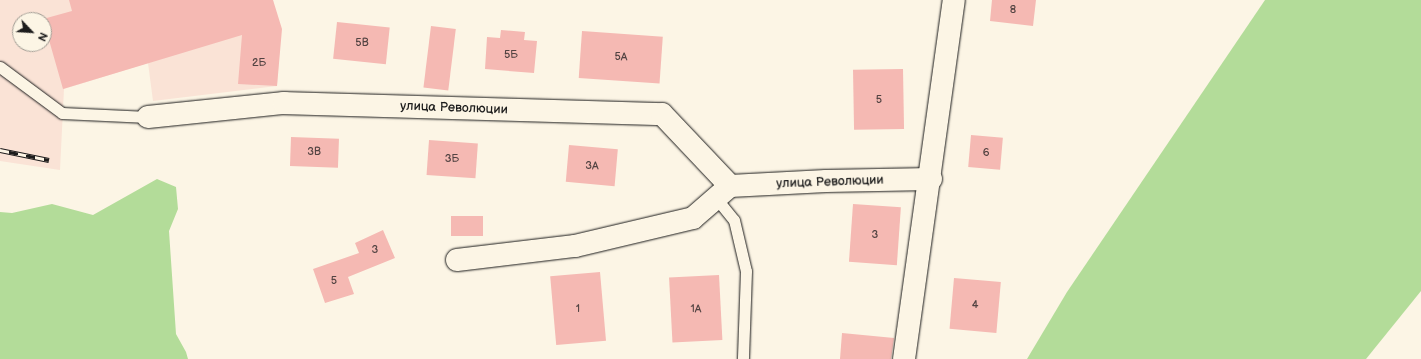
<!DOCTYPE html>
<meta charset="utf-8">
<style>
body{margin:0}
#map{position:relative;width:1421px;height:359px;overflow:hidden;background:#fcf5e5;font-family:"Balsamiq Sans",sans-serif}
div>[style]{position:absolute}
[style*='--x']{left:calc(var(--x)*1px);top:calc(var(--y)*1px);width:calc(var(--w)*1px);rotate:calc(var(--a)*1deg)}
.built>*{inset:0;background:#fae3d6}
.green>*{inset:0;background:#b3dc99}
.building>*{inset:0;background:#f5b9b3;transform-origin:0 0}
.roads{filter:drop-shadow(0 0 1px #1c1c1c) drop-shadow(0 0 1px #1c1c1c)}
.service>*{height:11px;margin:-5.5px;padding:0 5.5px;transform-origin:5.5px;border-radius:5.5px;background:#fcf5e5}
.minor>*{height:22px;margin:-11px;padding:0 11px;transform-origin:11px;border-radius:11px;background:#fcf5e5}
.rail>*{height:4.5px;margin-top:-2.25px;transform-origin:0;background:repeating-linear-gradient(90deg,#fcf5e5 0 9px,#1c1c1c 0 18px);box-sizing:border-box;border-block:1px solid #1c1c1c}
span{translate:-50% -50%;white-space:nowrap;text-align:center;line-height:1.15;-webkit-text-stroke:4px #fcf5e5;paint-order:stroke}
.number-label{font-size:11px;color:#524342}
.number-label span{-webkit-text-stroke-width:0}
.street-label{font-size:13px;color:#1c1c1c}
.north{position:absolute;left:12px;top:12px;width:40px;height:40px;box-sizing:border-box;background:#fcf5e5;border:1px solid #a29e95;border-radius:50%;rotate:115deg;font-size:11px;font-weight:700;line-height:16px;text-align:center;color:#1c1c1c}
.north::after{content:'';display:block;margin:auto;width:14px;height:18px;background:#1c1c1c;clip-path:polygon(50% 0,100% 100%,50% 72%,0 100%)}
</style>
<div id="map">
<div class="built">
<i style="clip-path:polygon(evenodd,0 0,273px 0,280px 43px,277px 86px,153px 101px,148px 63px,64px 89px,60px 170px,0 161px,0 0,20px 20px,44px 20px,44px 44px,20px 44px,20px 20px)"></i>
</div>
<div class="green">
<i style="clip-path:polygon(1265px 0,1421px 0,1421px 291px,1366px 359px,1027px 359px,1067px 292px)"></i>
<i style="clip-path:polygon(157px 179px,176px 187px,178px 209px,169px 231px,176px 334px,186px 352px,188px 359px,0 359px,0 212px,12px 213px,52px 204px,93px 215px)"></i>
</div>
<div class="building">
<i style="clip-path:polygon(69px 0,273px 0,282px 29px,277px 86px,238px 84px,242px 35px,63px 89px,43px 19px,72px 11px)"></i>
<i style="clip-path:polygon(992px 0,1036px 0,1033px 26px,990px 21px)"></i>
<i style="left:337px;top:22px;width:53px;height:37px;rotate:6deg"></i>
<i style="left:431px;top:26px;width:25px;height:62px;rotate:7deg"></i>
<i style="clip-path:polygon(501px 30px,525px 32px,524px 40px,537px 41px,534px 73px,485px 69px,487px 37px,500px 38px)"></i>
<i style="left:582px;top:31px;width:81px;height:47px;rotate:4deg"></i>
<i style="left:903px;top:69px;width:60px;height:50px;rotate:89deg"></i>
<i style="left:971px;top:135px;width:32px;height:32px;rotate:5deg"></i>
<i style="left:291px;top:137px;width:48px;height:29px;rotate:2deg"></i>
<i style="left:429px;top:140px;width:49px;height:35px;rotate:4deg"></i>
<i style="left:569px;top:145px;width:49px;height:37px;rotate:5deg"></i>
<i style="left:853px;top:204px;width:48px;height:58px;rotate:4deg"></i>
<i style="left:451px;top:216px;width:32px;height:20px"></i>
<i style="clip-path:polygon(383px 230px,395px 258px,348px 277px,354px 294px,325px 303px,313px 269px,359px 253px,355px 243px)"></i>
<i style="left:600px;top:272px;width:69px;height:50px;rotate:85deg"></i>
<i style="left:719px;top:275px;width:65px;height:50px;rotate:87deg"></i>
<i style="left:954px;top:278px;width:47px;height:51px;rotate:5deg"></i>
<i style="clip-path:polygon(842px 333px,894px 338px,891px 359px,840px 359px)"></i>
</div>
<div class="roads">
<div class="service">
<i style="--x:0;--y:67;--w:77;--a:36.6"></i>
<i style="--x:62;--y:113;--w:86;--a:2.7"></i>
<i style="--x:716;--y:198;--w:28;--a:51"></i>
<i style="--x:734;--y:220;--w:52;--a:76.8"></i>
<i style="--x:746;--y:271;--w:88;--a:92"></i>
</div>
<div class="minor">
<i style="--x:148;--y:117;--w:137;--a:-5.9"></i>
<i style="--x:284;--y:103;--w:378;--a:1.7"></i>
<i style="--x:662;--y:114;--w:99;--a:46.6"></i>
<i style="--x:730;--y:186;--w:96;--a:-3"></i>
<i style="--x:826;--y:181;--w:105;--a:-1.1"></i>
<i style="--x:457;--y:260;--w:119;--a:-6.8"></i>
<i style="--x:575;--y:246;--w:121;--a:-13.3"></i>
<i style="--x:693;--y:218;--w:49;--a:-40.9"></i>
<i style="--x:904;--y:359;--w:362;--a:-82.1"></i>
</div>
</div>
<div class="rail">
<i style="--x:0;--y:150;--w:50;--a:11.5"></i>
</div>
<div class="number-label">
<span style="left:1013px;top:10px">8</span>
<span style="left:362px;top:43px">5В</span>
<span style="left:511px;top:55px">5Б</span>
<span style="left:621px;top:57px">5А</span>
<span style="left:259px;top:63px">2Б</span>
<span style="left:879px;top:100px">5</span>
<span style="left:314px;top:152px">3В</span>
<span style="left:986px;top:153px">6</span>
<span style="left:452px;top:159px">3Б</span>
<span style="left:592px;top:166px">3А</span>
<span style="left:875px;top:235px">3</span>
<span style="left:375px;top:250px">3</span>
<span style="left:334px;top:281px">5</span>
<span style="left:975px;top:305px">4</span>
<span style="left:578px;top:309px">1</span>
<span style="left:696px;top:309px">1А</span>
</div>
<div class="street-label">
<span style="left:454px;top:108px;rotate:2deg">улица Революции</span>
<span style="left:830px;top:182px;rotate:-2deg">улица Революции</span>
</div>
<div class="north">N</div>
</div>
